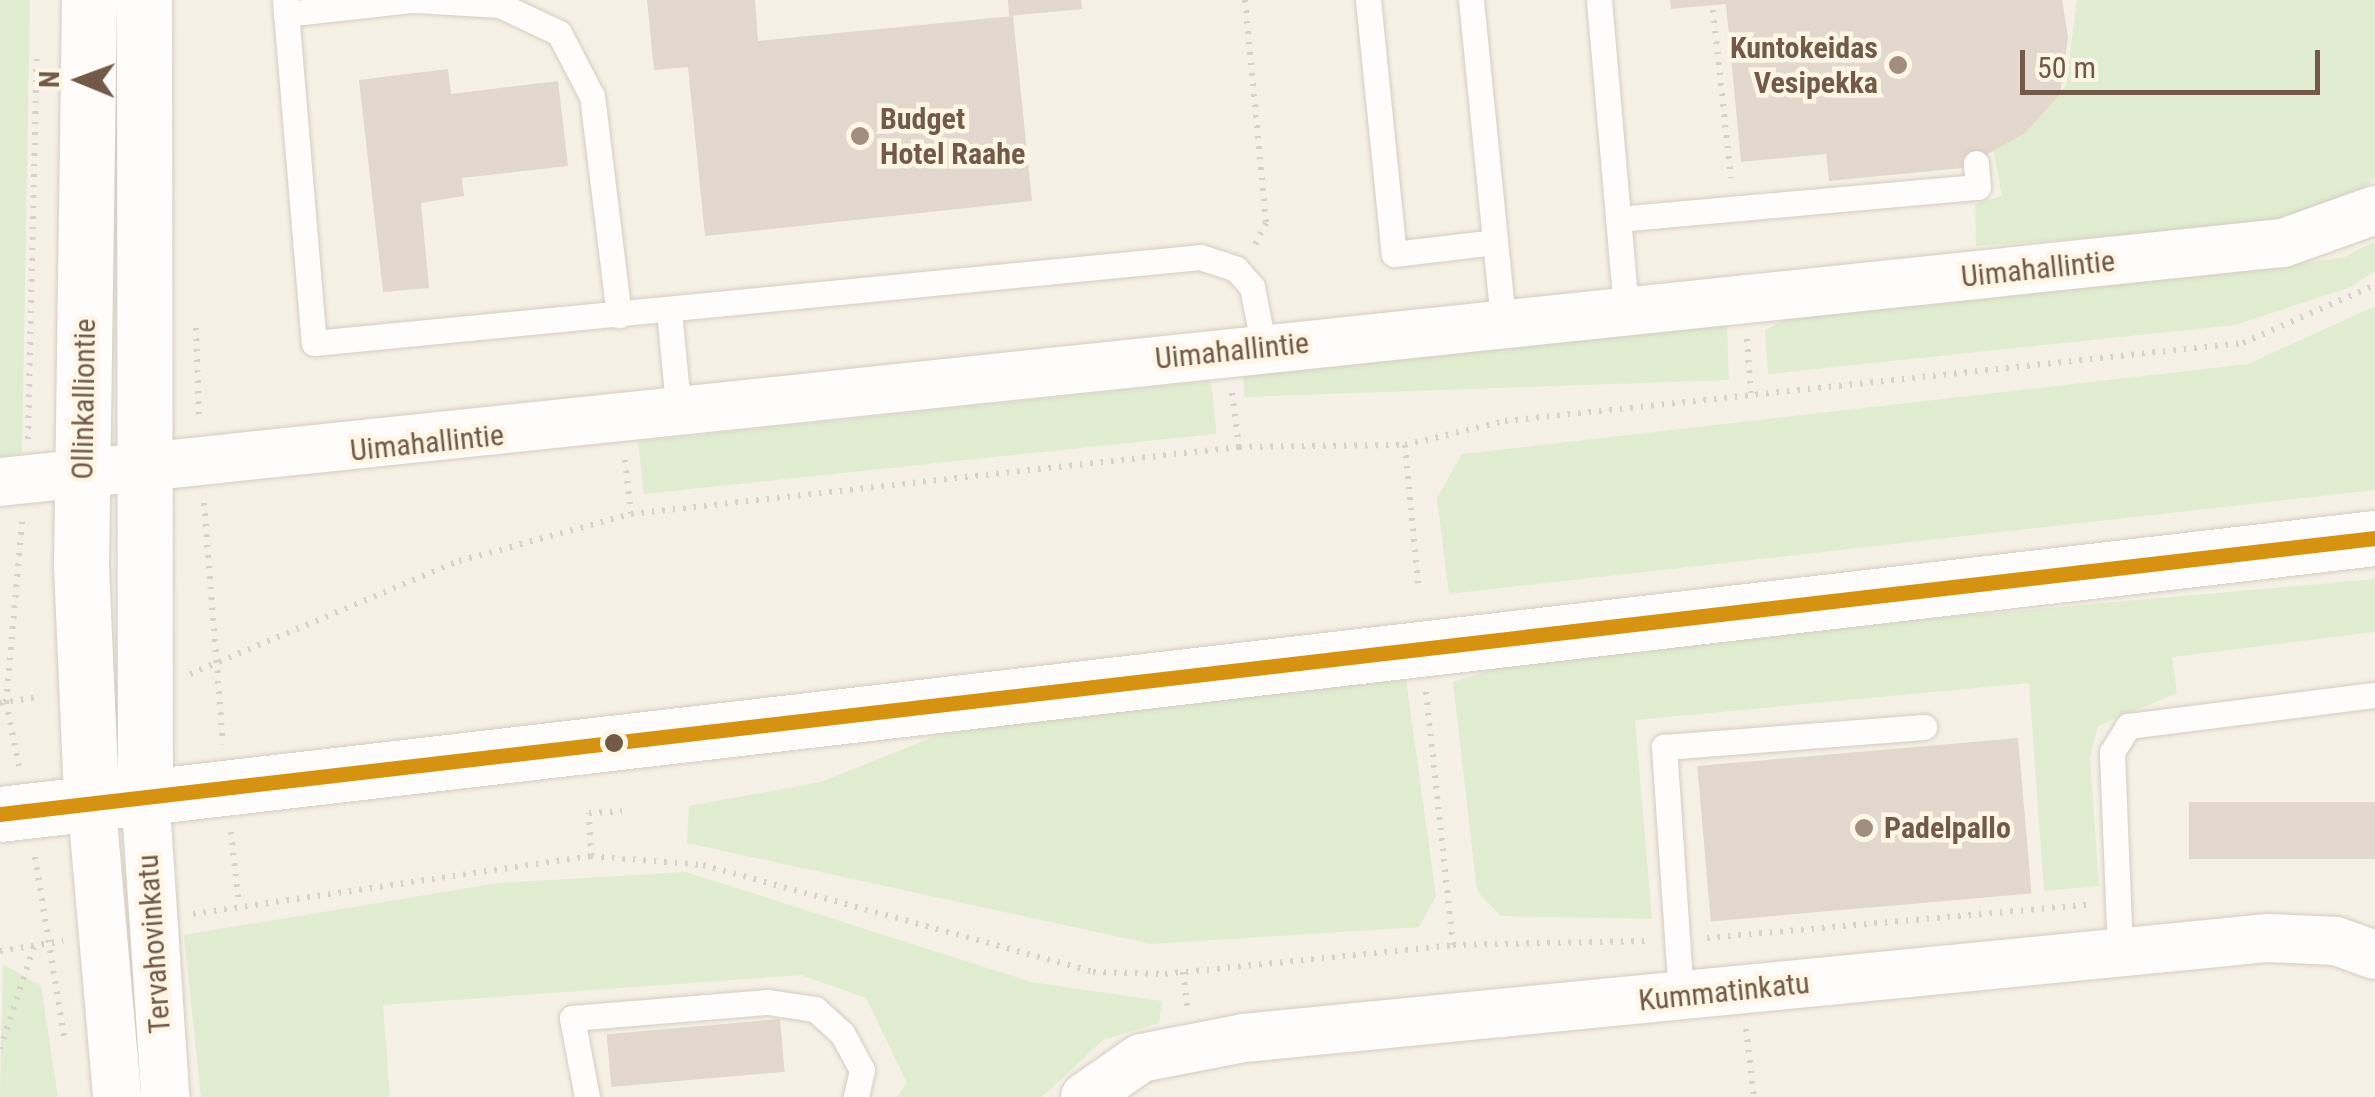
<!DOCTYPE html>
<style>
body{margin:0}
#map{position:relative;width:2375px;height:1097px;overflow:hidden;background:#f6f1e6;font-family:"Roboto Condensed",sans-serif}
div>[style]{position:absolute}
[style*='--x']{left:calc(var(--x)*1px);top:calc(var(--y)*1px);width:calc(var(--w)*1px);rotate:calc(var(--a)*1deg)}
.green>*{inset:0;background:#e0edd0;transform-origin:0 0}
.building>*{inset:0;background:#e2d8ce;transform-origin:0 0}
.path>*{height:6px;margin-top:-3px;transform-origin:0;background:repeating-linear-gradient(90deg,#d9d1cb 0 2.5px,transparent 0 10.5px)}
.roads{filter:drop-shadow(0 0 2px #d5ccc1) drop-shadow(0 0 2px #d5ccc1)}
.lane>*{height:25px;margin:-12.5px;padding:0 12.5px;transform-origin:12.5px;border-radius:12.5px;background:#fefdfb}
.street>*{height:48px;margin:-24px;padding:0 24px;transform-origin:24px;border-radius:24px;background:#fefdfb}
.secondary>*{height:55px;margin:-27.5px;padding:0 27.5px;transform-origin:27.5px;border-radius:27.5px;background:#fefdfb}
.bus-1>*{height:15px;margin:-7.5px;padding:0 7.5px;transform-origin:7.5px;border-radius:7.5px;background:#d69312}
.dots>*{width:28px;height:28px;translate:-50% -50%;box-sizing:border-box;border:5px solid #fff6e6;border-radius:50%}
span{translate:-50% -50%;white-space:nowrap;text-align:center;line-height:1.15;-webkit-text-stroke:9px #fff6e6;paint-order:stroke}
.poi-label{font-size:30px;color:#735947;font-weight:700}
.right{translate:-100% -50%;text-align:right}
.left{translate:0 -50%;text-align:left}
.street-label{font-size:30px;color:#735947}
.north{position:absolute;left:30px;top:30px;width:100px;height:100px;-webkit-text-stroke:8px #fff6e6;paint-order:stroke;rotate:271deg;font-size:28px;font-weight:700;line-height:40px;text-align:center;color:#735947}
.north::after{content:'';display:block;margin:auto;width:35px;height:45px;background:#735947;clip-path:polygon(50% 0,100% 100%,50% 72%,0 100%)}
.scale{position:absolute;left:2020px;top:50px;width:300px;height:45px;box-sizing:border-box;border:5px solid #735947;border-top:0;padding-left:12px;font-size:30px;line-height:35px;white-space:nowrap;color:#735947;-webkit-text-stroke:8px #fff6e6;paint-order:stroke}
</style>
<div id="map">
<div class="green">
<i style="clip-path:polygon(0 0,30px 0,22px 453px,0 457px)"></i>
<i style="clip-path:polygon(2077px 0,2375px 0,2375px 178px,2355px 196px,2272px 225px,1976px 246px,1975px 204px,2002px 196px,1992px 144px,2066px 86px)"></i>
<i style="clip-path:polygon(2375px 241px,2375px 271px,2351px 287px,2235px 325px,1768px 374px,1765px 330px,1791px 316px,2222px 274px,2345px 257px)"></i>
<i style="clip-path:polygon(2375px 306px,2375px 490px,1449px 594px,1437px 498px,1462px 454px,2248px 364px)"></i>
<i style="left:1727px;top:325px;width:55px;height:485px;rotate:88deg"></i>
<i style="left:1211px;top:381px;width:53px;height:576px;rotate:84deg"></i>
<i style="clip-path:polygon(2375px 579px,2375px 632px,2172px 657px,2177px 693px,2098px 726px,2090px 757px,2099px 886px,2044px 891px,2029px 683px,1635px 720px,1652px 919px,1501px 916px,1477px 891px,1453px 682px,1501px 667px,1904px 621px)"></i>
<i style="clip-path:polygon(1406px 680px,1436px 896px,1419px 927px,1152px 944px,687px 843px,689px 806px,821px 782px,961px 726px,1218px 689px)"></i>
<i style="clip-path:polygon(686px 872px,1031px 982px,1162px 1001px,1159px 1023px,1103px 1040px,1042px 1097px,897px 1097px,907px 1083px,866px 998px,801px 975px,383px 1005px,390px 1097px,201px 1097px,184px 935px,498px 883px)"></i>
<i style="clip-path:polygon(3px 964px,41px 986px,58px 1097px,0 1097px)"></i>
</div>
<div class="building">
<i style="clip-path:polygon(647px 0,755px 0,758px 41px,1013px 16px,1032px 201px,705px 236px,688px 67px,654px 70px)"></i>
<i style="clip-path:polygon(1008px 0,1081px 0,1082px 9px,1009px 16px)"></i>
<i style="clip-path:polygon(1670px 0,2062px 0,2068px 37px,2060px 94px,2025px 133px,1963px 168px,1829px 181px,1826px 154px,1741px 162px,1726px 4px,1671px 9px)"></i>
<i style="clip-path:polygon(448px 69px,451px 94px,558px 81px,568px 166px,462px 178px,464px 196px,421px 203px,429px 288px,383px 292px,359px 80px)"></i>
<i style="left:2018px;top:738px;width:156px;height:322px;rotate:85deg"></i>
<i style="left:2375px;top:802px;width:57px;height:186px;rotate:90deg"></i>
<i style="left:780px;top:1019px;width:53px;height:174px;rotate:85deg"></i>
</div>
<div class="path">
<i style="--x:1245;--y:0;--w:224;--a:84.6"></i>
<i style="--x:1266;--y:223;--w:25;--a:117"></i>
<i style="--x:1713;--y:10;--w:169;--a:83.9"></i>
<i style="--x:196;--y:328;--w:92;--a:88.1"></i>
<i style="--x:1747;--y:339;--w:54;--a:85.8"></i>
<i style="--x:1232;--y:393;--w:54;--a:82.6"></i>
<i style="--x:28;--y:439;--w:383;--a:-88.7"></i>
<i style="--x:1405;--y:445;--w:139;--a:84.6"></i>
<i style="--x:625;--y:460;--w:54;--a:83.7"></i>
<i style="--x:204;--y:503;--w:242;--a:85.5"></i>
<i style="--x:190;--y:674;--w:292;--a:-22.8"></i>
<i style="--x:459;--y:561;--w:178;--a:-15.3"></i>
<i style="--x:631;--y:514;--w:612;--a:-6.29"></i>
<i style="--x:1239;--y:447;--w:166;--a:-0.7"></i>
<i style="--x:1405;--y:445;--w:103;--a:-13.5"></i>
<i style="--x:1505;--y:421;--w:742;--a:-6.03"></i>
<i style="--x:2243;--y:343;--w:144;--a:-23.7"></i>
<i style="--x:1426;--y:692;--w:254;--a:83.9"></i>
<i style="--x:0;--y:703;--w:39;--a:-9"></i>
<i style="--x:19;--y:766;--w:65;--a:-101.5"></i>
<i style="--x:6;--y:702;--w:182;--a:-84.9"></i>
<i style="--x:231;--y:832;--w:73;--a:83.7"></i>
<i style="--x:591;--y:856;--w:43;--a:-92.7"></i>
<i style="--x:589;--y:813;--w:33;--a:-3"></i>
<i style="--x:35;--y:857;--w:187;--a:80.8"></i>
<i style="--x:193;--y:914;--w:402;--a:-8.3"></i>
<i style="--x:591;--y:856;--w:112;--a:4.6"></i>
<i style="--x:703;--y:865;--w:404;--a:15.3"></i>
<i style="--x:1093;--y:972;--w:72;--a:1.6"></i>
<i style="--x:1165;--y:974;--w:289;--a:-5.7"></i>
<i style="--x:1453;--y:945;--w:192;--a:-1.2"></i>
<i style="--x:1707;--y:938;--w:382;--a:-5"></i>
<i style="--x:0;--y:951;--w:64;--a:-9"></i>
<i style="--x:1183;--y:972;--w:34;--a:83"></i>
<i style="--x:1746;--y:1029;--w:68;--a:83.3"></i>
<i style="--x:0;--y:1049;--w:108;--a:-71.6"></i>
</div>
<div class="roads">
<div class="lane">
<i style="--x:285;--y:0;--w:344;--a:85.2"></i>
<i style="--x:314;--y:343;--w:890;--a:-5.54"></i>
<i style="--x:1200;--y:257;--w:38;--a:18"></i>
<i style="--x:1236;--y:269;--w:24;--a:48"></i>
<i style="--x:1252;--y:287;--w:62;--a:78.9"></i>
<i style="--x:416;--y:0;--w:84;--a:3.4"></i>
<i style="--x:500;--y:5;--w:65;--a:25.4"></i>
<i style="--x:559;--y:33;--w:71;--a:62.4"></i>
<i style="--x:592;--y:96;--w:221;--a:83"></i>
<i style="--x:1368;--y:0;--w:255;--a:84.2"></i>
<i style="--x:1394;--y:254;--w:101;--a:-6.8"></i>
<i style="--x:1471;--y:0;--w:325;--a:84.3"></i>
<i style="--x:1599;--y:0;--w:312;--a:85"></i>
<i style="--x:286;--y:14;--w:127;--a:-6.3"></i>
<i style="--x:1618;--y:219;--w:361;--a:-5.1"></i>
<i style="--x:1978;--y:187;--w:24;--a:-95"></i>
<i style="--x:669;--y:311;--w:104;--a:84.5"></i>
<i style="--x:2120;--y:952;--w:200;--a:-92.3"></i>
<i style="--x:2112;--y:752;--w:31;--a:-58"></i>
<i style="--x:2128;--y:726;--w:249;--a:-7.2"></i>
<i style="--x:1681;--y:996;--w:250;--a:-93.9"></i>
<i style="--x:1664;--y:747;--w:261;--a:-4.4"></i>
<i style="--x:587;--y:1097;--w:80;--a:-100.8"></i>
<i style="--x:572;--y:1018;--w:197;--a:-4.7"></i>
<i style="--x:768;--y:1002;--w:48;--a:8.5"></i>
<i style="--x:815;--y:1009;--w:36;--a:42"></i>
<i style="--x:842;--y:1033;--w:42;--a:61.6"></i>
<i style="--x:862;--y:1070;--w:28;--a:103"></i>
</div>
<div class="street">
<i style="--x:0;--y:482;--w:2295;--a:-5.98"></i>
<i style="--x:2283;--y:243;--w:98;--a:-19.7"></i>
<i style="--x:145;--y:792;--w:306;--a:86.2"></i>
<i style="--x:91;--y:798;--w:300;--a:85"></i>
<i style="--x:1085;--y:1097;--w:68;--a:-34.9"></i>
<i style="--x:1141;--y:1058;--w:105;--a:-11"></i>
<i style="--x:1244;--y:1038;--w:1029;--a:-5.58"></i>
<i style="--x:2268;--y:938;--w:68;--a:2.5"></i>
<i style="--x:2336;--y:941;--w:41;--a:19.7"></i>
</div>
<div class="secondary">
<i style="--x:89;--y:0;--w:566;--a:90.81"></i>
<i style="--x:81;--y:566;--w:232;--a:87.5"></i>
<i style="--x:144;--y:0;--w:792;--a:89.93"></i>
<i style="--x:0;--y:814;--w:2391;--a:-6.63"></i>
</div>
</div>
<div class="bus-1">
<i style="--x:0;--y:814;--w:2391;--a:-6.63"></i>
</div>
<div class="dots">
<i style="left:1898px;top:65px;background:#a18e7f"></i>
<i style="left:860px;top:136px;background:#a18e7f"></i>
<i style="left:614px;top:743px;background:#735947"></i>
<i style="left:1864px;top:828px;background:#a18e7f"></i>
</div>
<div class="poi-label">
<span class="right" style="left:1878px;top:65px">Kuntokeidas<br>Vesipekka</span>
<span class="left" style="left:880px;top:136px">Budget<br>Hotel Raahe</span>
<span class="left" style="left:1884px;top:828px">Padelpallo</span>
</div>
<div class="street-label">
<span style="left:2038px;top:269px;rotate:-6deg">Uimahallintie</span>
<span style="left:1232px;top:351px;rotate:-6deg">Uimahallintie</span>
<span style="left:84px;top:399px;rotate:-89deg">Ollinkalliontie</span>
<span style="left:427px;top:443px;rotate:-6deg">Uimahallintie</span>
<span style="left:154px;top:944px;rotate:-94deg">Tervahovinkatu</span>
<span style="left:1724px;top:992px;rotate:-6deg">Kummatinkatu</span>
</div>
<div class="north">N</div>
<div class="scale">50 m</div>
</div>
